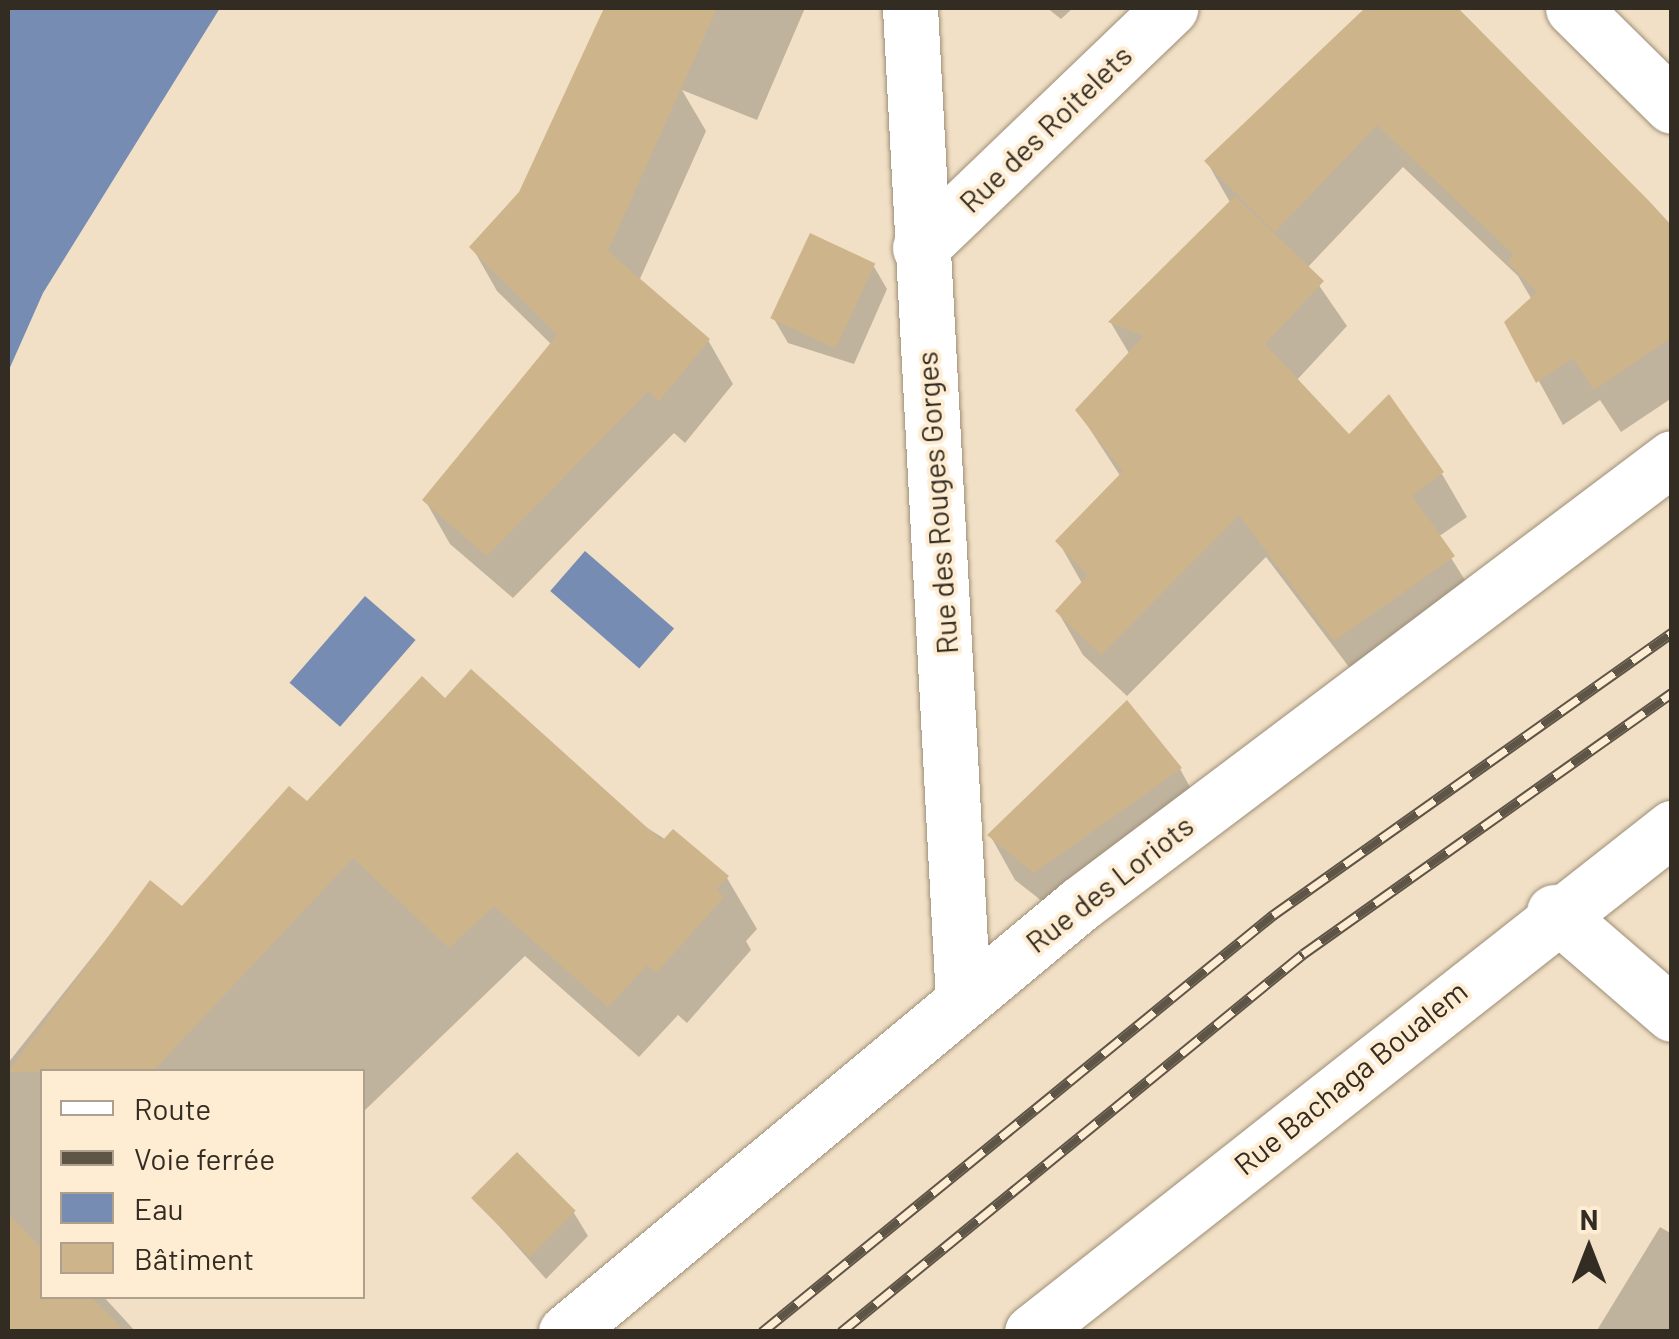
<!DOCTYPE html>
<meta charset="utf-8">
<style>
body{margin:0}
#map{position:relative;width:1679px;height:1339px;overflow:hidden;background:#f1e0c6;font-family:Barlow,sans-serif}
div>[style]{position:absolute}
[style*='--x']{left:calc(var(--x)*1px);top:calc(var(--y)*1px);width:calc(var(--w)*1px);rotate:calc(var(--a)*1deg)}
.water>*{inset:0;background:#768cb2;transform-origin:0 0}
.shadow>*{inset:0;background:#0003}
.building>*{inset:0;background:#ceb48a;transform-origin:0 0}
.roads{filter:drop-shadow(0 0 2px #9d8e76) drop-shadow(0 0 2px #9d8e76)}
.minor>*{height:55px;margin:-27.5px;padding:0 27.5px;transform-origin:27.5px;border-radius:27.5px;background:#fff}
.rail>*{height:11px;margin-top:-5.5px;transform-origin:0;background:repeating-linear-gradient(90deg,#feedd3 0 22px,#5e5547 0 44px);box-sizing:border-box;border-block:2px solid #5e5547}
span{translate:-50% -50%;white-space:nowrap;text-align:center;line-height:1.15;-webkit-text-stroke:8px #feedd3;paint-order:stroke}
.street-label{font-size:30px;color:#332c22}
.frame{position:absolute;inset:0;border:10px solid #332c22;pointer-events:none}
.legend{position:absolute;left:40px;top:1069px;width:325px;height:230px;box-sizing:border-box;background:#feedd3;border:2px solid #ada08c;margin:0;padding:12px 18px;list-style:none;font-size:30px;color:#332c22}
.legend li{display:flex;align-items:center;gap:20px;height:50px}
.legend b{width:50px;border:2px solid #ada08c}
.north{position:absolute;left:1539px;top:1199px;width:100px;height:100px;-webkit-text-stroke:8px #feedd3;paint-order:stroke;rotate:0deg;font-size:28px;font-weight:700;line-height:40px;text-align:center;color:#332c22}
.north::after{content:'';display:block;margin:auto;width:35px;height:45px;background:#332c22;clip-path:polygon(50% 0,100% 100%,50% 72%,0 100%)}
</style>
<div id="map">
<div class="water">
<i style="clip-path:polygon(8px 8px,220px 8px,43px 293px,8px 372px)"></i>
<i style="left:585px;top:551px;width:118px;height:53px;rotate:41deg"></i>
<i style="left:365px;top:596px;width:67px;height:115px;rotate:41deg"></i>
</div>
<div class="shadow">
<i style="clip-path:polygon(666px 8px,805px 8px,757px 120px,682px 90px,706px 131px,639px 281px,708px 340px,733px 384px,685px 443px,674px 433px,513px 598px,450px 544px,425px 500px,552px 345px,497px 291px,472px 247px,651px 42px)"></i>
<i style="clip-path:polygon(1047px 8px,1073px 8px,1061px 19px)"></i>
<i style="clip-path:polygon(1368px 8px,1388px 8px,1408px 26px,1427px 8px,1454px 8px,1672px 233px,1672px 398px,1621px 432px,1600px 400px,1563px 425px,1507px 323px,1532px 300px,1518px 276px,1403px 167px,1307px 268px,1347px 326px,1296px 381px,1349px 437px,1442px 474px,1467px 517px,1438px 537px,1478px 601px,1361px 683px,1266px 557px,1127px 696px,1083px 655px,1058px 612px,1083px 585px,1058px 541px,1121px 477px,1078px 411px,1130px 355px,1111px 323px,1231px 204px,1207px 162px)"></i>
<i style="clip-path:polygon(873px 265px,887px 289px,854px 364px,788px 343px,774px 319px)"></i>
<i style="clip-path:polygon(445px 701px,727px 878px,757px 929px,746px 941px,751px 950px,687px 1023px,678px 1015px,639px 1057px,525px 956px,362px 1113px,362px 1072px,42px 1072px,42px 1296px,103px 1296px,136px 1332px,8px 1332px,8px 1063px,150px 884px,183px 909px)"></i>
<i style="clip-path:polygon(1180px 769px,1205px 814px,1061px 916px,1015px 880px,990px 835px)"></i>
<i style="clip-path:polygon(475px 1199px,574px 1213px,588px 1236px,546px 1279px)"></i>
<i style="clip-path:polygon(1660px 1227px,1672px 1234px,1672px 1332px,1596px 1332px)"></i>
</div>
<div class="building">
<i style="clip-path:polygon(604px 8px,717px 8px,608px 251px,710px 339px,659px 401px,648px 391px,487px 556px,422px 500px,557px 335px,469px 247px,519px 192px)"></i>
<i style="clip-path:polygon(1365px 8px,1458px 8px,1650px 202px,1672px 226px,1672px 337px,1594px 390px,1573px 358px,1536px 383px,1504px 322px,1537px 292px,1507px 262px,1514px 255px,1377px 125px,1275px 232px,1204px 161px)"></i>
<i style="clip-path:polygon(1235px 196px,1324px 281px,1265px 344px,1349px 434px,1389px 394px,1444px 472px,1412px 496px,1455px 556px,1334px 641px,1239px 515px,1101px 655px,1055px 611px,1088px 575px,1055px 541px,1123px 471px,1075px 410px,1144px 336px,1108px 322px)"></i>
<i style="left:810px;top:233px;width:72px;height:94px;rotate:25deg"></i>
<i style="clip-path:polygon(471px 669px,662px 841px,673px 829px,729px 876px,716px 890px,724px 897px,656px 973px,647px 965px,608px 1007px,494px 906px,449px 948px,353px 858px,152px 1072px,8px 1072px,150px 880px,182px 906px,289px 786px,307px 801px,422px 676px,445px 698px)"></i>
<i style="clip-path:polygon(1127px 700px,1182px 768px,1034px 873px,987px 835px)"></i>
<i style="left:517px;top:1152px;width:83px;height:65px;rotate:45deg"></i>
<i style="clip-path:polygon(8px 1214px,42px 1249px,42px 1296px,90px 1296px,125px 1332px,8px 1332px)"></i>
</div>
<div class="roads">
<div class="minor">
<i style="--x:910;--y:8;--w:992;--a:86.94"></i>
<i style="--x:1573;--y:8;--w:139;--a:44.7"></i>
<i style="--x:920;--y:248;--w:347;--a:-43.8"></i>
<i style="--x:1554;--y:912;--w:156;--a:40.8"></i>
<i style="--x:566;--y:1332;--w:669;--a:-39.78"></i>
<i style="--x:1080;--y:904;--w:741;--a:-36.99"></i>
<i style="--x:1032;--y:1332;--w:815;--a:-38.22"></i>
</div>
</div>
<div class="rail">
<i style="--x:762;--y:1332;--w:660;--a:-39.22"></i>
<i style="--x:1273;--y:915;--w:489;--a:-35.3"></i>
<i style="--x:841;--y:1332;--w:597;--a:-39.29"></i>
<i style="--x:1303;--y:954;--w:452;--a:-35.3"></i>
</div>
<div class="street-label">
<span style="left:1045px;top:128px;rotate:-44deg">Rue des Roitelets</span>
<span style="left:936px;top:503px;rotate:-94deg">Rue des Rouges Gorges</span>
<span style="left:1109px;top:883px;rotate:-38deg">Rue des Loriots</span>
<span style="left:1350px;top:1077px;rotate:-39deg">Rue Bachaga Boualem</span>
</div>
<div class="frame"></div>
<ul class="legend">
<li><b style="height:12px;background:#fff"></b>Route</li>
<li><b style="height:12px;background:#5e5547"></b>Voie ferrée</li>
<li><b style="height:28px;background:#768cb2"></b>Eau</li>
<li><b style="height:28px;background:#ceb48a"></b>Bâtiment</li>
</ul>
<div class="north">N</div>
</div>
